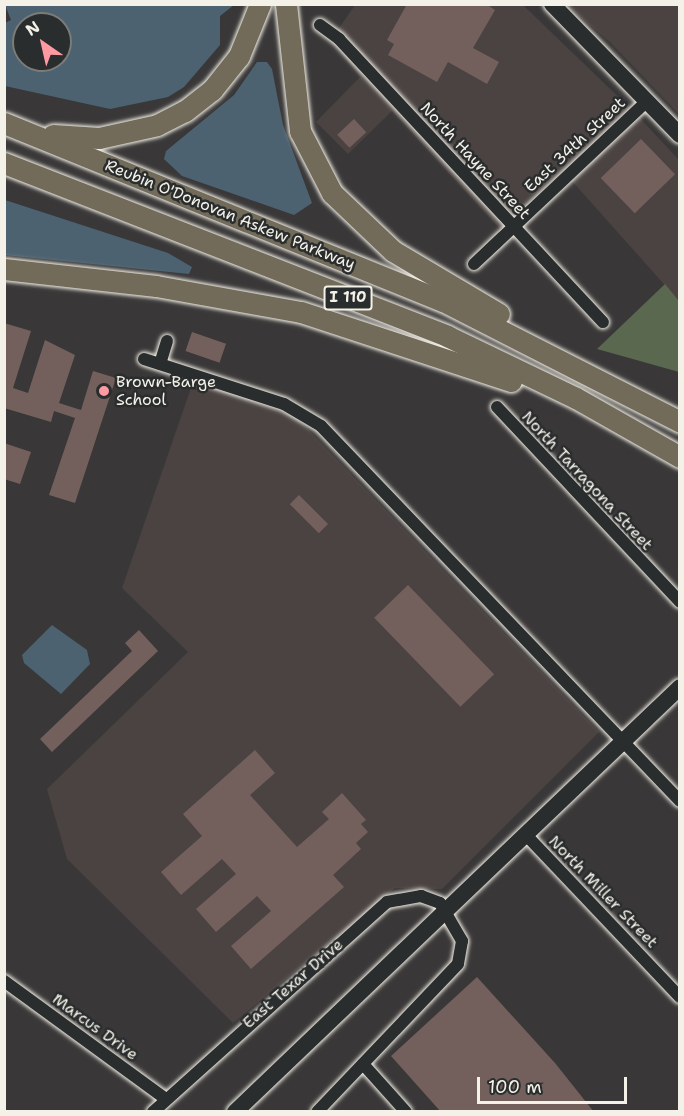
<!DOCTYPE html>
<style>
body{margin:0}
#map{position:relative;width:684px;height:1116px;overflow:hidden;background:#393737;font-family:"Shantell Sans",sans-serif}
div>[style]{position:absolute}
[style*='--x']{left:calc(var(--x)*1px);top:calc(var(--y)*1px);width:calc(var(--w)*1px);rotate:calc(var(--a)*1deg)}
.built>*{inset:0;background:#4a4342}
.green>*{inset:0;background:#5a6850}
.water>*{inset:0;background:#4c6270}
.building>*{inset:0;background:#73605d;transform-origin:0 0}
.roads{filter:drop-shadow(0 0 2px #f4f1e8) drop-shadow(0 0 2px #f4f1e8)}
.minor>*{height:12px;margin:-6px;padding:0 6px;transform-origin:6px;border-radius:6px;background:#2a2d2e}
.secondary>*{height:16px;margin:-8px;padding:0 8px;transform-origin:8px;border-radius:8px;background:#2a2d2e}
.motorway>*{height:21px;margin:-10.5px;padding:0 10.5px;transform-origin:10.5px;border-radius:10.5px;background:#726b5a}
.dots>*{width:16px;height:16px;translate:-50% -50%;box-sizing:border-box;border:3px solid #2a2d2e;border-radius:50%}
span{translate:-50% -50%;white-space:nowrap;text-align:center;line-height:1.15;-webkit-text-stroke:5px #2a2d2e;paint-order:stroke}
.shield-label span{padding:2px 4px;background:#2a2d2e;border:2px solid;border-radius:4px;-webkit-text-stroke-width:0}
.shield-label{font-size:15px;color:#f4f1e8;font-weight:700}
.street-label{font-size:16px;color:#f4f1e8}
.poi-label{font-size:16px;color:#f4f1e8}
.left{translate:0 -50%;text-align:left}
.frame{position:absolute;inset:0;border:6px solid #f4f1e8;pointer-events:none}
.north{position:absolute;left:12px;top:12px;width:60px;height:60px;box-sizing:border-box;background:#2a2d2e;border:2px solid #7b7b78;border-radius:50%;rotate:326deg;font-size:16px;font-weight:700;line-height:24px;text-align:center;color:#f4f1e8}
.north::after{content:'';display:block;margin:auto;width:21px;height:27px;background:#ff9aa2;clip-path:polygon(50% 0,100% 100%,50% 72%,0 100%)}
.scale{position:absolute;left:477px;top:1077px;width:150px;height:27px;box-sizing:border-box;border:3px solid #f4f1e8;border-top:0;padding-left:8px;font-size:18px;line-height:21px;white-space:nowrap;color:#f4f1e8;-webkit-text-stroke:4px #2a2d2e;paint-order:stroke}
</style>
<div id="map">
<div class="built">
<i style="clip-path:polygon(355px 5px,523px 5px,631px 109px,511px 218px,337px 31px)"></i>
<i style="clip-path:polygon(566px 5px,679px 5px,679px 114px,610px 42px)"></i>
<i style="clip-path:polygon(331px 39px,504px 225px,500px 229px,392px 111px,348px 154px,316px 122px,360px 77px)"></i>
<i style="clip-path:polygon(639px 117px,679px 160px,679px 301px,571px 180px)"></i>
<i style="clip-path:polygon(194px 379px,296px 417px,599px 732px,442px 889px,395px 888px,233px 1023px,67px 859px,47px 789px,188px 652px,122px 588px)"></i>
</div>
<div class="green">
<i style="clip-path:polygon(665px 284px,679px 301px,679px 372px,597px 349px)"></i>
</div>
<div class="water">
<i style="clip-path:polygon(evenodd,5px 5px,5px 4px,234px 5px,220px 16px,220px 45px,184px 87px,168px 97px,110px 109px,5px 86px,5px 23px,11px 20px,5px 5px,24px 24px,60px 24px,60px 60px,24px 60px,24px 24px)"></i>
<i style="clip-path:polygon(257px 62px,267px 62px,272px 69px,283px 125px,312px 203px,294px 215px,182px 176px,164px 159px,166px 151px,234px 95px)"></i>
<i style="clip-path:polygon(5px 200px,168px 253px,192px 267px,189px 274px,5px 255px)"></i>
<i style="clip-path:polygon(52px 625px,87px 650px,90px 664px,61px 694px,24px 663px,22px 655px)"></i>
</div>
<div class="building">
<i style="clip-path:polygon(407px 4px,486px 4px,495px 10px,473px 48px,499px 62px,487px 84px,448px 62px,437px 82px,388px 55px,394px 44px,387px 40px)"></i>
<i style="left:354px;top:119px;width:18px;height:23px;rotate:47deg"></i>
<i style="left:641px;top:139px;width:49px;height:56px;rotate:46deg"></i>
<i style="clip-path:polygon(4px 323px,31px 331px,13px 388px,28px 393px,45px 340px,75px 355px,59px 403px,81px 410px,93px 371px,116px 378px,75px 503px,49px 495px,75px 418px,54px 411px,51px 422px,4px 408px)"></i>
<i style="left:192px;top:332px;width:36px;height:20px;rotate:19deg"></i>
<i style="clip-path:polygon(4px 443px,31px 452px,20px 484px,4px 479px)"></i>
<i style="left:299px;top:495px;width:41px;height:13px;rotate:45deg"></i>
<i style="left:408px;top:585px;width:124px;height:47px;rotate:46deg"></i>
<i style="clip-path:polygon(139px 630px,158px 651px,52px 752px,40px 739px,132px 651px,125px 643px)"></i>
<i style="clip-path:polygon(255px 750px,275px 773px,250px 795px,297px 847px,329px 819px,322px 812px,342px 793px,366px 820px,361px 824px,368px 832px,356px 843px,361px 849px,333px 875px,344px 887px,251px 969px,231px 946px,271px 911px,257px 896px,216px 932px,196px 909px,236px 874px,222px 859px,181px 895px,161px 872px,202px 836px,183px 814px)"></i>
<i style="clip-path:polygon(477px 977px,555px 1063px,594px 1112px,441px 1112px,391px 1056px)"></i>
</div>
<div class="roads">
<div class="minor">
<i style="--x:320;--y:25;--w:24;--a:36"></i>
<i style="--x:339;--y:39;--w:387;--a:47"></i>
<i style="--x:474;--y:264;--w:238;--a:-43.3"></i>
<i style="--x:144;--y:359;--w:147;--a:17.8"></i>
<i style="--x:284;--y:404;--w:43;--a:30.7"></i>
<i style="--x:321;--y:426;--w:519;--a:46.25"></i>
<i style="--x:160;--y:364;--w:24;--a:-73"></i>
<i style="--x:497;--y:407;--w:267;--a:46.8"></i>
<i style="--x:527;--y:836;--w:222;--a:46.5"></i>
<i style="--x:4;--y:981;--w:200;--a:36.1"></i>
<i style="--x:363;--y:1064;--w:64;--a:48.1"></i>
<i style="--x:153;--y:1112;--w:314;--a:-41.9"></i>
<i style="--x:387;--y:902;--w:35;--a:-10"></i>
<i style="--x:421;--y:896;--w:20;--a:20"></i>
<i style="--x:440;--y:903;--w:44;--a:59.9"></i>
<i style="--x:462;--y:941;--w:23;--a:100"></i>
<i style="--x:458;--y:964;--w:204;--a:133.6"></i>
</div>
<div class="secondary">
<i style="--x:552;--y:4;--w:183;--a:45.7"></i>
<i style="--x:235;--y:1112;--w:615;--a:-43.68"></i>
</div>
<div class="motorway">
<i style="--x:286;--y:4;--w:128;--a:83.7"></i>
<i style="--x:300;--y:131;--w:70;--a:62.7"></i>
<i style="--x:332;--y:193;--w:84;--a:43.6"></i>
<i style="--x:393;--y:251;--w:123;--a:30.7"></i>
<i style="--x:4;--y:123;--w:474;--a:22.1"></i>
<i style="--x:443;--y:301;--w:266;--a:27"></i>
<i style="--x:53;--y:135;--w:46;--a:3.7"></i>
<i style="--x:99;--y:138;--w:59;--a:-12.6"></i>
<i style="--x:157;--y:125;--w:31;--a:-27"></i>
<i style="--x:185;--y:111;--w:34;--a:-38"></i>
<i style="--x:212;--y:90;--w:43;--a:-51.5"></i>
<i style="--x:239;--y:56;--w:56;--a:-68"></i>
<i style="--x:4;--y:163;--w:476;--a:21.3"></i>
<i style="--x:447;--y:336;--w:143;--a:25.7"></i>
<i style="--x:576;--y:398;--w:120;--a:29.6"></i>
<i style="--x:4;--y:269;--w:153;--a:6.4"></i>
<i style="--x:156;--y:286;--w:147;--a:10.2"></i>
<i style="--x:301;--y:312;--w:221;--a:18.2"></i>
</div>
</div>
<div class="dots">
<i style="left:104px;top:391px;background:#ff9aa2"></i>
</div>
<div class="shield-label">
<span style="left:348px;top:298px">I 110</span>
</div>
<div class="street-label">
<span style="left:575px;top:145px;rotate:-43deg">East 34th Street</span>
<span style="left:475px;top:161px;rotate:47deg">North Hayne Street</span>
<span style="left:230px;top:215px;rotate:22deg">Reubin O'Donovan Askew Parkway</span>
<span style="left:587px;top:481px;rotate:47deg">North Tarragona Street</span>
<span style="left:603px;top:892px;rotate:46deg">North Miller Street</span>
<span style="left:293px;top:984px;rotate:-41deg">East Texar Drive</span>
<span style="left:95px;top:1027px;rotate:36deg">Marcus Drive</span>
</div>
<div class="poi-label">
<span class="left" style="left:116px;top:391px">Brown-Barge<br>School</span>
</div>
<div class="frame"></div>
<div class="north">N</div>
<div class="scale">100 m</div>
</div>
